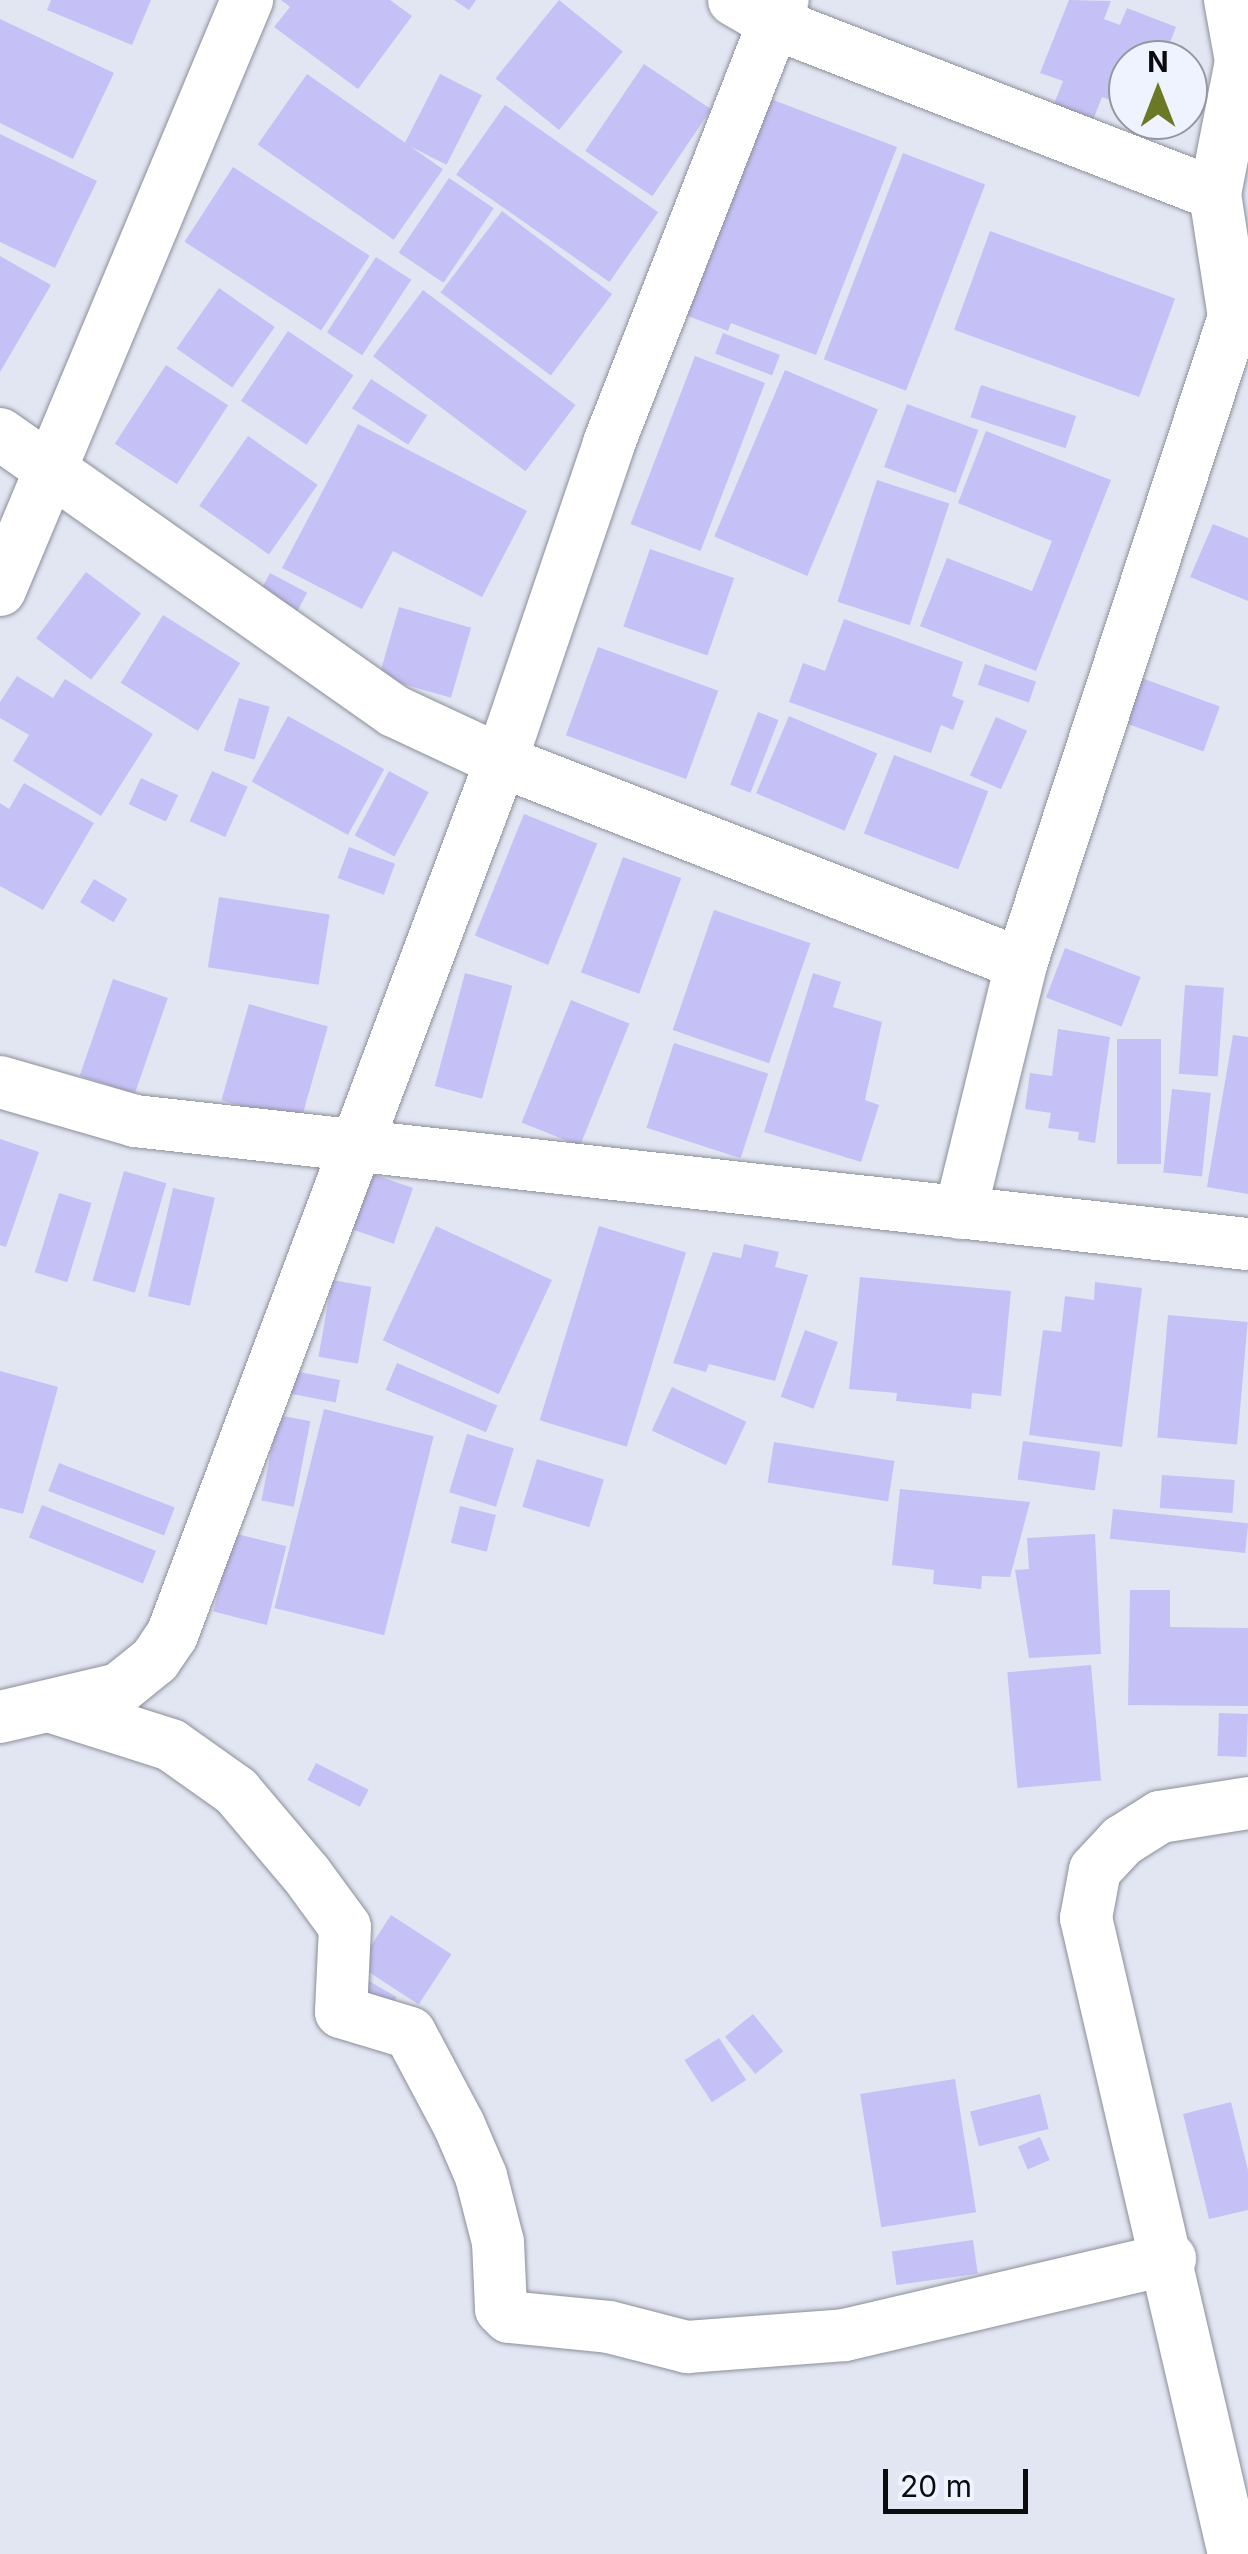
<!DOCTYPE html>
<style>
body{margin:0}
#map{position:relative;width:1248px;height:2554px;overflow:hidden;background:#e1e6f2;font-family:Inter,sans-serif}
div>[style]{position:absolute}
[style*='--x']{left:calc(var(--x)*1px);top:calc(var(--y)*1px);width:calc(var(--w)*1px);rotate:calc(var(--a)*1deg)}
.building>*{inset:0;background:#c5c1f6;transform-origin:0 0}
.roads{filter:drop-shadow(0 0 2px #8b8f9a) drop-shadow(0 0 2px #8b8f9a)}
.street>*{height:52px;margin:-26px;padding:0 26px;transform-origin:26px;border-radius:26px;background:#fff}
span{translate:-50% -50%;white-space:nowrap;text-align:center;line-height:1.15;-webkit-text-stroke:8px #eff3ff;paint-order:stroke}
.north{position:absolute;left:1108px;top:40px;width:100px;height:100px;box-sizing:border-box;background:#eff3ff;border:2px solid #93979f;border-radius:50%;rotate:0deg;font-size:28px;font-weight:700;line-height:40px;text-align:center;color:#0a0c0f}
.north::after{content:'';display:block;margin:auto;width:35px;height:45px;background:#6b7926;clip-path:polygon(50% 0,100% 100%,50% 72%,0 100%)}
.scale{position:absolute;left:883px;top:2469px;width:145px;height:45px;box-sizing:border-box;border:5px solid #0a0c0f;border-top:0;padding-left:12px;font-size:30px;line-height:35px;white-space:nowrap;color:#0a0c0f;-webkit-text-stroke:8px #eff3ff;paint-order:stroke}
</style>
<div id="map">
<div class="building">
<i style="clip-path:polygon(51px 0,151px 0,132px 45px,47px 10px)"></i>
<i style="clip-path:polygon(281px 0,390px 0,412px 16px,358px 89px,274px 27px,290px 7px)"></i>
<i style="clip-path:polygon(454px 0,476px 0,469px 10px)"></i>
<i style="left:559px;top:0;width:82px;height:101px;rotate:39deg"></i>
<i style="clip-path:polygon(1069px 0,1111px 1px,1104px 19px,1120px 25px,1127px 8px,1176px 27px,1163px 60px,1128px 60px,1128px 107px,1102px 97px,1093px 120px,1054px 104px,1063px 81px,1040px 73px)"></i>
<i style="clip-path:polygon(0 19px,114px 73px,73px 159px,0 123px)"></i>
<i style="left:644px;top:64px;width:81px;height:105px;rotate:34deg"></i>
<i style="left:307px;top:74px;width:166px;height:86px;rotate:35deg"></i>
<i style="left:440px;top:74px;width:47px;height:78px;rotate:27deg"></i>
<i style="clip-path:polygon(768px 98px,897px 147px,816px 355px,731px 323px,728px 331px,685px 315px)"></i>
<i style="left:505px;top:105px;width:187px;height:85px;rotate:35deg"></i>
<i style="clip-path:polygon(0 134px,97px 181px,55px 268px,0 242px)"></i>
<i style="left:903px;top:153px;width:88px;height:221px;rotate:21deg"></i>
<i style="left:233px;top:167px;width:163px;height:89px;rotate:33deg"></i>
<i style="left:449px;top:178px;width:54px;height:90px;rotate:34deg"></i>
<i style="left:502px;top:211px;width:138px;height:102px;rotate:37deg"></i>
<i style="left:990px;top:231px;width:197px;height:105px;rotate:20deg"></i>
<i style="clip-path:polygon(0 256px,51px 285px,0 372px)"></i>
<i style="left:376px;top:257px;width:42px;height:90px;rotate:33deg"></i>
<i style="left:219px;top:288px;width:68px;height:74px;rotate:35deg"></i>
<i style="left:423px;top:290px;width:191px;height:83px;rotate:37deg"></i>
<i style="left:288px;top:331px;width:79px;height:84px;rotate:34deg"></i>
<i style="left:723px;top:333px;width:61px;height:22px;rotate:21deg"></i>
<i style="left:695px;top:356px;width:75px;height:180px;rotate:21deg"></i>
<i style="left:166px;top:365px;width:74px;height:94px;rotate:33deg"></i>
<i style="left:785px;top:370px;width:101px;height:181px;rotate:23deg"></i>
<i style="left:371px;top:379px;width:67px;height:35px;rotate:33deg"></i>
<i style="left:981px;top:385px;width:100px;height:34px;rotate:18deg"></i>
<i style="left:907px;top:404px;width:76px;height:67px;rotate:20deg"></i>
<i style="clip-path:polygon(358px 424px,527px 511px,482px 597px,393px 551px,362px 609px,282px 568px)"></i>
<i style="clip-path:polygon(986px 431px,1111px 480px,1036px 671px,920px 626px,947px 558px,1032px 591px,1052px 541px,958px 503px)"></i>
<i style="left:248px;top:436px;width:85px;height:85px;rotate:35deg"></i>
<i style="left:877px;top:480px;width:76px;height:128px;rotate:18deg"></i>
<i style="clip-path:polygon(1213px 524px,1248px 538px,1248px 601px,1190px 577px)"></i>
<i style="left:650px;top:549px;width:89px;height:82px;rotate:19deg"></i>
<i style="left:86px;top:572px;width:69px;height:83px;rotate:37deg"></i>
<i style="left:270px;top:573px;width:42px;height:23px;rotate:28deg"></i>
<i style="left:399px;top:607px;width:75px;height:73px;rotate:16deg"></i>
<i style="left:163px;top:615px;width:91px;height:80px;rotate:32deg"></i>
<i style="clip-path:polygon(844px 619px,963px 662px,952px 696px,964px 701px,953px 730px,941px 725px,931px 753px,789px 702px,803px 663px,825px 671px)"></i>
<i style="left:598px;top:647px;width:128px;height:94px;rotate:20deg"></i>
<i style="left:985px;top:664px;width:54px;height:22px;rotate:19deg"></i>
<i style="clip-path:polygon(17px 676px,53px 698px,65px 679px,153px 734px,101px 816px,13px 761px,29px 735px,0 718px,0 702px)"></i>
<i style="left:1139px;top:677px;width:86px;height:48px;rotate:20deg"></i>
<i style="left:239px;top:698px;width:32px;height:55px;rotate:16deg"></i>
<i style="left:758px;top:712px;width:22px;height:78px;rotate:21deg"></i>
<i style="left:288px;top:716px;width:110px;height:75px;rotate:29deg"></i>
<i style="left:789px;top:716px;width:96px;height:84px;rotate:23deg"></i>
<i style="left:996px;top:717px;width:34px;height:64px;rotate:24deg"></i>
<i style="left:894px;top:755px;width:101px;height:84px;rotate:21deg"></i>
<i style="left:212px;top:771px;width:39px;height:55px;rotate:24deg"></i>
<i style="left:389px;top:771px;width:45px;height:73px;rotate:28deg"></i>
<i style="left:141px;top:778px;width:41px;height:29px;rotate:25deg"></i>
<i style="clip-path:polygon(24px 783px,94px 823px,43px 910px,0 886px,0 803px,9px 809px)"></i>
<i style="left:524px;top:814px;width:79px;height:131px;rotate:22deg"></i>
<i style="left:349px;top:847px;width:49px;height:33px;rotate:20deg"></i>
<i style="left:623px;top:857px;width:62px;height:123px;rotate:20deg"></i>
<i style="left:94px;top:879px;width:39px;height:27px;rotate:31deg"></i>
<i style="left:219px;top:897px;width:112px;height:71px;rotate:9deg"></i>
<i style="left:714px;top:910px;width:102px;height:127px;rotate:19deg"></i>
<i style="left:1065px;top:948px;width:81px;height:53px;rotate:21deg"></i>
<i style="left:465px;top:973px;width:49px;height:117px;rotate:15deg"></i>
<i style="clip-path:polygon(813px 973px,841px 982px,833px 1007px,882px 1022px,865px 1100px,879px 1105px,861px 1162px,764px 1132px)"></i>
<i style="left:113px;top:979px;width:58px;height:102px;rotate:19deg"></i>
<i style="left:1185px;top:985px;width:39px;height:89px;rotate:4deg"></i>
<i style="left:571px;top:1000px;width:63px;height:132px;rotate:22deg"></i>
<i style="left:249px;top:1004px;width:82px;height:100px;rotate:16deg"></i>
<i style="clip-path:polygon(1058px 1029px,1110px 1037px,1095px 1143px,1078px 1140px,1079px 1132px,1048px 1128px,1051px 1113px,1025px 1109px,1030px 1073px,1052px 1076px)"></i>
<i style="clip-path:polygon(1233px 1035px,1248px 1037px,1248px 1194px,1207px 1187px)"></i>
<i style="left:1117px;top:1039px;width:44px;height:125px"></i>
<i style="left:674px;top:1043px;width:99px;height:89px;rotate:18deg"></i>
<i style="left:1172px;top:1089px;width:39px;height:84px;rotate:6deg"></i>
<i style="clip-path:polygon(0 1139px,39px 1152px,6px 1247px,0 1245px)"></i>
<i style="left:361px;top:1170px;width:55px;height:59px;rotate:19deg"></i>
<i style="left:124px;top:1171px;width:44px;height:114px;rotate:16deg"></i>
<i style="left:173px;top:1188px;width:43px;height:111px;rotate:13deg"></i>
<i style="left:59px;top:1193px;width:34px;height:83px;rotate:17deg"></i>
<i style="left:436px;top:1226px;width:128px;height:126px;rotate:25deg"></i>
<i style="left:599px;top:1226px;width:91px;height:203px;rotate:17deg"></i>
<i style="clip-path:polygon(744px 1244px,779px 1252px,775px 1267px,808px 1275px,775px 1381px,709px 1364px,706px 1372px,673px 1363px,713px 1252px,741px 1258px)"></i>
<i style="clip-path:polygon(860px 1277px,1011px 1291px,1001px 1396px,972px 1393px,971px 1409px,896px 1401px,897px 1393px,849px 1389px)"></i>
<i style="left:332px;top:1280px;width:40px;height:78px;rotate:10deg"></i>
<i style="clip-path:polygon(1095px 1282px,1142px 1288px,1122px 1447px,1029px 1435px,1043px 1330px,1061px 1332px,1065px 1296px,1094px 1300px)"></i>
<i style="left:1168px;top:1315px;width:80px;height:123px;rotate:5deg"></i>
<i style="left:805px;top:1330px;width:35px;height:71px;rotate:20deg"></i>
<i style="left:397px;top:1363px;width:109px;height:29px;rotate:23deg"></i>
<i style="left:289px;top:1370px;width:52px;height:23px;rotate:11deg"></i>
<i style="clip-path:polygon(0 1371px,58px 1387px,23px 1514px,0 1508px)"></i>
<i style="left:672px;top:1387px;width:82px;height:48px;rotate:25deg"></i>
<i style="left:324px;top:1409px;width:113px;height:205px;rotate:14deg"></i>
<i style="left:278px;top:1415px;width:33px;height:87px;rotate:11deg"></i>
<i style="left:467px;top:1434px;width:49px;height:61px;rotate:17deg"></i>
<i style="left:1023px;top:1441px;width:78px;height:39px;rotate:8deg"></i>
<i style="left:774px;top:1442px;width:122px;height:41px;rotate:9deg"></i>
<i style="left:537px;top:1459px;width:70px;height:50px;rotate:17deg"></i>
<i style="left:59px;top:1463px;width:124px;height:30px;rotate:21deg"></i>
<i style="left:1162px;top:1475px;width:73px;height:33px;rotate:4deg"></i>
<i style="clip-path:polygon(900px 1489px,1030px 1502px,1010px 1577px,982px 1576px,981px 1589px,933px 1584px,934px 1570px,892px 1565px)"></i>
<i style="left:42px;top:1505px;width:123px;height:35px;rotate:22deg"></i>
<i style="left:460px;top:1506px;width:37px;height:38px;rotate:14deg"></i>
<i style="left:1113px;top:1509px;width:136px;height:30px;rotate:6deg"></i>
<i style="left:233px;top:1533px;width:55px;height:81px;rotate:14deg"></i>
<i style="clip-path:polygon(1095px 1534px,1101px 1654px,1029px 1658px,1015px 1570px,1029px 1569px,1027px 1538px)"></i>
<i style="clip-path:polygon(1130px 1590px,1170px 1590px,1170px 1627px,1248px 1628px,1248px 1706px,1128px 1705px)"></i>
<i style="left:1091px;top:1665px;width:116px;height:84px;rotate:85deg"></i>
<i style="left:1219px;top:1713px;width:29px;height:43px;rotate:2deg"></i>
<i style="left:316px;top:1763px;width:59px;height:19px;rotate:27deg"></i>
<i style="left:391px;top:1915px;width:72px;height:60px;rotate:33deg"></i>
<i style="left:362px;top:1977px;width:40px;height:18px;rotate:30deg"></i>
<i style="left:753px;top:2014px;width:48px;height:36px;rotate:51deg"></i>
<i style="left:719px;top:2038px;width:50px;height:41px;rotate:57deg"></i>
<i style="left:955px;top:2079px;width:135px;height:96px;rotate:81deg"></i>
<i style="left:1040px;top:2094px;width:36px;height:72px;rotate:76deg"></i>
<i style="clip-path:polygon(1231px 2102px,1248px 2170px,1248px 2210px,1209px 2219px,1183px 2114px)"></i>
<i style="left:1040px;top:2137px;width:25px;height:24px;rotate:67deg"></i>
<i style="left:973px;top:2240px;width:34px;height:82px;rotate:82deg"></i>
</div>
<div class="roads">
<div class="street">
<i style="--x:734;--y:0;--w:46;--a:29.9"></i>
<i style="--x:774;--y:23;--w:473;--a:21.2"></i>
<i style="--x:0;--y:434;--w:482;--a:35.1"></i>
<i style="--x:394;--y:711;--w:118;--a:25"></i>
<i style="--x:501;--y:761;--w:558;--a:21.32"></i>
<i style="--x:0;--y:590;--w:640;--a:-67.28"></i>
<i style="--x:0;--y:1082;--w:141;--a:16.1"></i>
<i style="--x:135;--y:1121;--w:1120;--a:6.31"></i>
<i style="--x:960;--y:1213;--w:256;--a:-76.2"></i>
<i style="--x:1021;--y:964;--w:681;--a:-71.78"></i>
<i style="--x:1234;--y:317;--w:124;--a:-98.8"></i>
<i style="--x:1215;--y:194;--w:136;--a:-78.9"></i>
<i style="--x:1241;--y:61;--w:62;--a:-100.2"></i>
<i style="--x:55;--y:1708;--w:122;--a:17.7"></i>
<i style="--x:171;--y:1745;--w:80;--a:35.3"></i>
<i style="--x:236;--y:1791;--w:110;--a:49.8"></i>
<i style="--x:307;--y:1875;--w:64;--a:53.8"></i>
<i style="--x:345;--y:1927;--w:85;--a:92.7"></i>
<i style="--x:341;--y:2012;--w:72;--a:16.9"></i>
<i style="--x:410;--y:2033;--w:104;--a:62"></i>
<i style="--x:459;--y:2125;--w:56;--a:66.7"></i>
<i style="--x:481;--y:2176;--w:68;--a:75.6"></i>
<i style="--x:498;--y:2242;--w:67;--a:87.4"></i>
<i style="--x:501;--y:2309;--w:11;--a:45"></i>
<i style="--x:509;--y:2317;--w:100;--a:5.7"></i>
<i style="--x:609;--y:2327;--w:81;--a:14.4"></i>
<i style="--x:687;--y:2347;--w:158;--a:-4.3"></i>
<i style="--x:845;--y:2335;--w:334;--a:-13.2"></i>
<i style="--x:0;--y:1717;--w:122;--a:-13.2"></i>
<i style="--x:119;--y:1689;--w:46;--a:-38.9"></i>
<i style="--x:155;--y:1660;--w:30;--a:-56"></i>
<i style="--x:172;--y:1635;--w:934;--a:-69.37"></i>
<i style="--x:501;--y:761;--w:336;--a:-71.2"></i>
<i style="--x:609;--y:443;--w:476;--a:-68.6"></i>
<i style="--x:1234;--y:2554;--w:653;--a:-103.1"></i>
<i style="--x:1086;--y:1918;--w:49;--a:-79.4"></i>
<i style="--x:1095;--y:1870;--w:40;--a:-47"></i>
<i style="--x:1122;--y:1841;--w:45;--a:-32.3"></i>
<i style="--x:1160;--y:1817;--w:89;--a:-9"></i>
</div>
</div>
<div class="north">N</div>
<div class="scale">20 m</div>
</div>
